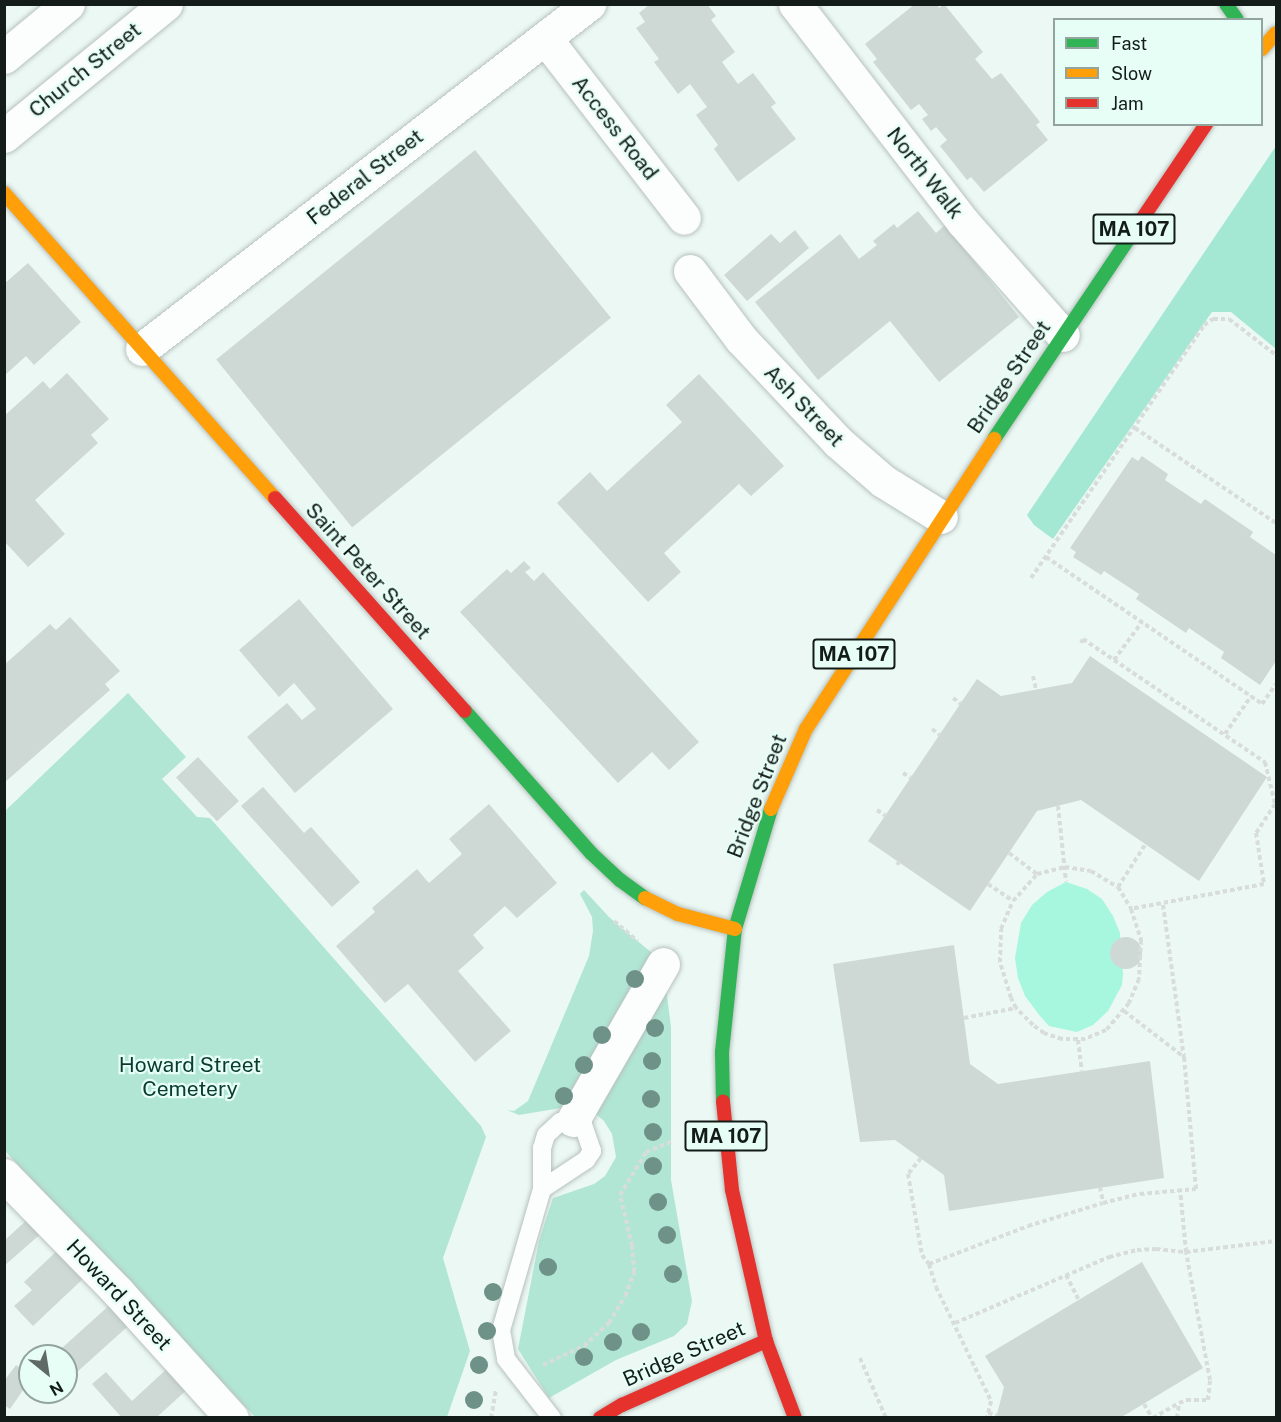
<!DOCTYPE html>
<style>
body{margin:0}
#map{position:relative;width:1281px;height:1422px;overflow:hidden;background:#ecf8f4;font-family:"Public Sans",sans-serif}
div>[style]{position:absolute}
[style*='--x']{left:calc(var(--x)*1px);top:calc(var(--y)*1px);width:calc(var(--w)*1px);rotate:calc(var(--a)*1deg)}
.green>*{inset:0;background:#b1e6d5}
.forest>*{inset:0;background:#a4e8d3}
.water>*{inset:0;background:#a6f7de}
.building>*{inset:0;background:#ced9d5;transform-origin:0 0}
.round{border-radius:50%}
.path>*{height:4px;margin-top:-2px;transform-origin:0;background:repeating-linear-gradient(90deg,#d8dddb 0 4.5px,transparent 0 7.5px)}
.roads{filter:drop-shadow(0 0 2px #b7c1be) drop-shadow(0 0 2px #b7c1be)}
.lane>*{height:18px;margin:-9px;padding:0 9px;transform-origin:9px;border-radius:9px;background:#fcfefd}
.street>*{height:33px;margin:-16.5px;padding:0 16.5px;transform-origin:16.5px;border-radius:16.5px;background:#fcfefd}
.fast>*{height:14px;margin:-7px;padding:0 7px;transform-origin:7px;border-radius:7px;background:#30b455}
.slow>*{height:14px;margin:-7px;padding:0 7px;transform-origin:7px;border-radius:7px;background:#ff9f0a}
.jam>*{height:14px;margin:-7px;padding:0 7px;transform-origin:7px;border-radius:7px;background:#e5322d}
.trees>*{width:18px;height:18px;margin:-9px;border-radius:50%;background:#6e9188}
span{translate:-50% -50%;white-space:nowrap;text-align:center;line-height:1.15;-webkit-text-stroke:4.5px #e6fef5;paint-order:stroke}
.shield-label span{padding:2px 4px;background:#e6fef5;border:2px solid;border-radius:4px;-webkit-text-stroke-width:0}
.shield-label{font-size:20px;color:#131c19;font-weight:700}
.street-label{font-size:21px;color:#131c19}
.park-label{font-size:21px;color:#073c2f}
.frame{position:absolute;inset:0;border:6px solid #131c19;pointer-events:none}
.legend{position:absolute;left:1053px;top:18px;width:210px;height:108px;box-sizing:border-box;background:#e6fef5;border:2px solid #92a49d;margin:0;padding:8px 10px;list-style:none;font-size:18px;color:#131c19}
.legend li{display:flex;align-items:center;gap:12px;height:30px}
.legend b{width:30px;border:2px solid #92a49d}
.north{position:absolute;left:18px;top:1344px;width:60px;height:60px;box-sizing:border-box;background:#e6fef5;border:2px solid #92a49d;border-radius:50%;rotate:150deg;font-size:16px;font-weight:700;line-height:24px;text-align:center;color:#131c19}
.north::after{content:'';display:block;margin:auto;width:21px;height:27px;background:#5f6966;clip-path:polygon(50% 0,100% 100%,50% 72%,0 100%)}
</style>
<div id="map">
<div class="green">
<i style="clip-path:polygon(128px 693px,186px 757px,162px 779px,197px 817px,210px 818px,481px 1126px,486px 1137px,443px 1258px,470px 1351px,447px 1417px,255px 1417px,5px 1151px,5px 811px)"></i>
<i style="clip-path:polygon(584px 890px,609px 917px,659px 959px,573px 1106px,519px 1115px,507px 1110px,514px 1111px,528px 1101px,589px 956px,593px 931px,592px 917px,580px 894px)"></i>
<i style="clip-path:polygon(663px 964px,671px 1027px,671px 1180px,692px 1301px,687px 1324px,674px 1336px,616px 1360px,549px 1398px,518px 1349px,539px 1241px,553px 1198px,594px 1184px,605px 1176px,616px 1157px,612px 1134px,604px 1121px,583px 1103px)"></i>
</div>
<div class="forest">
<i style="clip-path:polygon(1276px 146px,1276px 349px,1231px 312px,1212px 312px,1053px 539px,1034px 525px,1027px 515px)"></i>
</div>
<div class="water">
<i style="clip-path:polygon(1066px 882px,1087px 889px,1102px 899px,1113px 916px,1120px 933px,1123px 974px,1122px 985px,1108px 1011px,1093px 1025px,1077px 1032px,1049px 1026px,1040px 1016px,1025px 996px,1018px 978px,1015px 958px,1021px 923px,1032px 905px,1047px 892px)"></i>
</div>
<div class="building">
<i style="clip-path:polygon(650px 4px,707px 4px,716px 16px,711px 20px,735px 52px,722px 62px,738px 84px,753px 73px,776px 103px,771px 107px,796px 139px,738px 182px,714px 149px,718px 145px,696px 115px,707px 107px,690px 84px,678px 94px,654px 62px,659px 59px,636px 28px,645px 22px,639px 13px)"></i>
<i style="clip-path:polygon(915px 4px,937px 4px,939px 8px,944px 4px,983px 52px,975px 59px,992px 79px,1001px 73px,1040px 122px,1036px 125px,1048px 140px,984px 192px,971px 177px,967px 180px,940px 146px,947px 140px,936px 127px,931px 131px,922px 119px,928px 115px,919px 104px,911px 110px,873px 62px,877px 59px,865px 44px)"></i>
<i style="left:475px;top:150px;width:216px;height:333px;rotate:51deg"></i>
<i style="clip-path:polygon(918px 211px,936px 233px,945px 225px,1019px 317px,939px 382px,890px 321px,818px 380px,755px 302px,840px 234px,859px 259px,877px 245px,873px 241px,894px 224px,897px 228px)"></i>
<i style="clip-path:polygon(795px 230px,809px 248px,747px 301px,724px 275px,771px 234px,780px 243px)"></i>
<i style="clip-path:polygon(28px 263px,81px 322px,34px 365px,26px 356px,4px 376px,4px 284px)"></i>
<i style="clip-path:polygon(67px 373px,109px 419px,91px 435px,98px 443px,35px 500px,65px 534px,28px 567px,4px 541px,4px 416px,43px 381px,50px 389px)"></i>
<i style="clip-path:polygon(699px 374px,784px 466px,751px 496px,739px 484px,664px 553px,681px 572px,648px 602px,557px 503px,590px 472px,607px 491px,682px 422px,666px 405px)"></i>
<i style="clip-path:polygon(1142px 456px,1168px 474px,1165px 480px,1201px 504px,1205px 499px,1253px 532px,1250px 537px,1276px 555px,1276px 661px,1260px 685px,1221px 658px,1224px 652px,1189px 628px,1186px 633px,1136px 599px,1139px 594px,1104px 571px,1101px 575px,1073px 557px,1076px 552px,1070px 548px,1132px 457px,1138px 461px)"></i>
<i style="clip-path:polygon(524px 561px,531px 568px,525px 572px,534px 581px,543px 572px,699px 742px,669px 770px,652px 752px,618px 783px,460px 612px,507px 569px,511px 573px)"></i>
<i style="clip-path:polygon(299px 599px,393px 709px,295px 793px,247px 737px,287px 703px,302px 720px,316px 709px,294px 683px,279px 697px,239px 650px)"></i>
<i style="clip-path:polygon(70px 617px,120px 671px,105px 684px,110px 690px,4px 783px,4px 665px,50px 624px,56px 630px)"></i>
<i style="clip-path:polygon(1090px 656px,1267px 777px,1199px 881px,1081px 800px,1037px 811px,970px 911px,868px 841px,977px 679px,1001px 696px,1072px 683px)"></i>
<i style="left:198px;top:757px;width:60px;height:30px;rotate:47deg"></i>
<i style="clip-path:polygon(263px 787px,304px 833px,311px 827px,360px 882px,332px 907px,241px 806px)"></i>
<i style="clip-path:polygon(489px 804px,557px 883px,517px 918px,505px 906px,473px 935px,484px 948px,458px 971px,511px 1031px,475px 1062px,408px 984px,385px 1003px,336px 946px,375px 912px,372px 908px,417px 869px,429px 883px,462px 854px,449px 839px)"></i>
<i class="round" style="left:1110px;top:937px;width:32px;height:32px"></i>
<i style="clip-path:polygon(954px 945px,970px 1064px,998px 1084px,1150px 1061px,1164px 1178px,949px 1211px,944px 1175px,895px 1140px,860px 1142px,833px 964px)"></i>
<i style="clip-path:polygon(30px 1217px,44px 1231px,4px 1266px,4px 1241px)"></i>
<i style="clip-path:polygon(60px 1248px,86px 1276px,33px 1326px,14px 1306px,32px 1290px,24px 1282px)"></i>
<i style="clip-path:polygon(1142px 1262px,1203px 1368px,1120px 1418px,996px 1418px,1004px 1387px,985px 1356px)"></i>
<i style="left:113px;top:1302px;width:28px;height:72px;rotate:48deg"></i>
<i style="clip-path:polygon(172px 1364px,191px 1386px,156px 1418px,122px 1418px,92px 1384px,106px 1372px,132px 1401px)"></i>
<i style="clip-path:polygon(16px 1365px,30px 1375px,30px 1380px,10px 1409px,4px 1405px,4px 1381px)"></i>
</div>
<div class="path">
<i style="--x:1135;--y:428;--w:170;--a:34"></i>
<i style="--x:1046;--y:557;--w:261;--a:34.2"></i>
<i style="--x:1262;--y:704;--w:24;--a:-55"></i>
<i style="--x:1031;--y:578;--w:306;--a:-55.6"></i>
<i style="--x:1204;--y:325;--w:11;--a:-34"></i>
<i style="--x:1213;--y:319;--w:16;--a:0"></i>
<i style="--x:1229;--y:319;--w:59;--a:37.5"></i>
<i style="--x:1081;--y:643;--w:4;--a:-63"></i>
<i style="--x:1083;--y:639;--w:220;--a:34.1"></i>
<i style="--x:1265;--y:762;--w:43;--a:76.6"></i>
<i style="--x:1275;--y:804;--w:35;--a:123"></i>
<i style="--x:1256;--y:833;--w:52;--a:81.1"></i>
<i style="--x:1264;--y:884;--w:135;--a:169.4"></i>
<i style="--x:1114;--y:660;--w:47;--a:-53.6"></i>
<i style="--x:1033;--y:676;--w:14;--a:78"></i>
<i style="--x:953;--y:698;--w:10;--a:37"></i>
<i style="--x:932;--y:729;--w:10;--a:37"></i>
<i style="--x:1225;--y:734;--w:46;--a:-55.6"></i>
<i style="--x:903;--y:773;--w:9;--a:32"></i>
<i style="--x:1058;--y:806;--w:76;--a:84"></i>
<i style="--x:877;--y:810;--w:11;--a:34"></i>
<i style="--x:1009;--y:853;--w:35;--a:37"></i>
<i style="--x:897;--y:865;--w:4;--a:-56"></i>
<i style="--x:1065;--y:867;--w:26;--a:9"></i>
<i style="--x:1091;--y:871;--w:31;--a:31"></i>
<i style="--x:1118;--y:887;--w:26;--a:59"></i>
<i style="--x:1131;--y:909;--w:33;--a:72"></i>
<i style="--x:1141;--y:940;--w:39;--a:93"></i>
<i style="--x:1139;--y:979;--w:26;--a:113"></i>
<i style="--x:1129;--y:1003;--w:35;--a:130"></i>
<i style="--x:1106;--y:1030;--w:23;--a:157"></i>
<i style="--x:1085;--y:1039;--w:23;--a:180"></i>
<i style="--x:1062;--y:1039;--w:19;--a:-162"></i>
<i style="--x:1044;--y:1033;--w:14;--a:-144"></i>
<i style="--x:1033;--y:1025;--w:24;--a:-135"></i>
<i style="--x:1016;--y:1008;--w:11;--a:-117"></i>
<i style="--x:1011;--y:998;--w:38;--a:-107"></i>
<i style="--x:1000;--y:962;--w:33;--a:-88"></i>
<i style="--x:1001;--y:929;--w:30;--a:-67"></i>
<i style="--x:1013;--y:901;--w:36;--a:-48"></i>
<i style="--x:1037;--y:874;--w:29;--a:-14"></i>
<i style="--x:988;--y:884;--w:30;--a:34"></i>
<i style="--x:1118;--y:887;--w:50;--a:-57.3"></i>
<i style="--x:614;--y:921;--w:31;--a:40"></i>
<i style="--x:1124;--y:1011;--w:76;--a:37.5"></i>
<i style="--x:964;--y:1018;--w:53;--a:-10.9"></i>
<i style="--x:1078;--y:1040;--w:31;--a:83"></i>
<i style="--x:921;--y:1158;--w:21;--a:129"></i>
<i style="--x:908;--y:1174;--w:82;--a:80.2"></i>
<i style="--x:922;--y:1255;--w:11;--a:52"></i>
<i style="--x:929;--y:1264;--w:24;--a:73"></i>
<i style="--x:936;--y:1287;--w:127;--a:64.2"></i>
<i style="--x:991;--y:1401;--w:17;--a:103"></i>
<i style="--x:1100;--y:1187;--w:16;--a:79"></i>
<i style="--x:929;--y:1264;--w:106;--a:-21"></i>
<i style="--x:1028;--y:1226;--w:78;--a:-17"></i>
<i style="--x:1103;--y:1203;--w:38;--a:-14"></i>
<i style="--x:1140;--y:1194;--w:56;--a:-5.1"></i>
<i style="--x:1196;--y:1189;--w:132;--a:-95.2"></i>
<i style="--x:1184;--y:1058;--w:155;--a:-97.8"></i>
<i style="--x:1066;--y:1275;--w:28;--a:63"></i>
<i style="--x:955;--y:1323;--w:168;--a:-23.2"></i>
<i style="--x:1109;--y:1257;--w:29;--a:-14"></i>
<i style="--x:1137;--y:1250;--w:19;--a:-3"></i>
<i style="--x:1156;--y:1249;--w:30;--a:6"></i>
<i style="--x:1186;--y:1252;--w:91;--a:-7"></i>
<i style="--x:860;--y:1358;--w:65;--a:66.6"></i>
<i style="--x:543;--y:1365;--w:45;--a:-24.9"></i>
<i style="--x:584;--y:1346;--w:34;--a:-43"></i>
<i style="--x:609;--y:1323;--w:31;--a:-59"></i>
<i style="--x:625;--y:1296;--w:26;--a:-69"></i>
<i style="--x:634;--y:1272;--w:26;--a:-94"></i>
<i style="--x:632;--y:1246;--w:52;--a:-103.2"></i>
<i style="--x:620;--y:1195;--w:50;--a:-58.8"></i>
<i style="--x:646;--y:1152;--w:27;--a:-22"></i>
<i style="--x:1144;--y:1404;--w:16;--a:60"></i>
<i style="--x:988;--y:1413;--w:9;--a:13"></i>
<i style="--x:491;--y:1418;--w:29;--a:-80"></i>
<i style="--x:1153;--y:1418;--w:30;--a:-30"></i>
<i style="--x:1177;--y:1418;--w:15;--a:-82"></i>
<i style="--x:1179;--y:1403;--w:9;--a:-21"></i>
<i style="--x:1187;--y:1400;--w:21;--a:0"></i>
<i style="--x:1208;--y:1400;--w:20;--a:-84"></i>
<i style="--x:1210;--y:1380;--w:130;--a:-100.6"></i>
<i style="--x:1186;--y:1252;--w:63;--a:-95.4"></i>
</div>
<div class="roads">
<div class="lane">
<i style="--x:542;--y:1189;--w:53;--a:-33.4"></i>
<i style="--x:586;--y:1160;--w:11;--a:-56"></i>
<i style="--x:592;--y:1151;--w:28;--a:-109"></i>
<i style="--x:583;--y:1125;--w:11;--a:-153"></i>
<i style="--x:573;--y:1120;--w:13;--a:171"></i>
<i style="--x:560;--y:1122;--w:19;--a:137"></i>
<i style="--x:546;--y:1135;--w:14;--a:107"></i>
<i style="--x:542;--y:1148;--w:41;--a:90"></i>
<i style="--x:542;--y:1189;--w:147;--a:106.2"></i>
<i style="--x:501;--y:1330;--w:29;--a:80"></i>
<i style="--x:506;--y:1359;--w:75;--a:52.1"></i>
</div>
<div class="street">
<i style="--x:795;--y:4;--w:274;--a:52.4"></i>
<i style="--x:962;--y:221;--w:152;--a:48.5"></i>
<i style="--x:545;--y:38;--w:227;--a:52.3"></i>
<i style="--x:4;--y:57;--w:83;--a:-39.6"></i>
<i style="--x:4;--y:136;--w:209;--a:-39.2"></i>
<i style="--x:690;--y:271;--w:85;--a:53.1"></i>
<i style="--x:741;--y:339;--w:141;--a:46.7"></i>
<i style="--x:838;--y:442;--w:60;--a:40.9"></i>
<i style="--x:883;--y:481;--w:68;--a:31.8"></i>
<i style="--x:142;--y:349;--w:565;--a:-37.66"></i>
<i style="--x:573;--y:1120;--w:180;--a:-60"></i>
<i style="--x:4;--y:1175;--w:163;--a:45.7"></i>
<i style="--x:118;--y:1292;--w:170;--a:47.9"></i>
</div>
<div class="fast">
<i style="--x:1226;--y:4;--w:19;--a:55"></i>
<i style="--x:994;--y:439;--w:265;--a:-56.1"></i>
<i style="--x:465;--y:711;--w:190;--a:48.4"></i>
<i style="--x:591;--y:853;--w:40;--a:43"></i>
<i style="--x:620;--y:880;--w:31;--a:36"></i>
<i style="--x:723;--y:1101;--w:49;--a:-91.2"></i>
<i style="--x:722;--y:1052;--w:124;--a:-84"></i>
<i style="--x:735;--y:929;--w:125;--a:-73.3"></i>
</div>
<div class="slow">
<i style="--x:1262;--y:49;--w:21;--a:-49"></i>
<i style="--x:4;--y:193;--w:408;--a:48.4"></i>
<i style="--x:771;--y:809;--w:87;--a:-66.4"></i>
<i style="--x:806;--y:729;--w:346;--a:-57"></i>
<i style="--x:645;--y:898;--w:37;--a:26"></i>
<i style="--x:678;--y:914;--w:59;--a:14.7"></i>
</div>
<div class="jam">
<i style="--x:1142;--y:219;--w:115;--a:-56"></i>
<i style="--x:275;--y:498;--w:285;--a:48.3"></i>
<i style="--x:766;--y:1341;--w:82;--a:69.4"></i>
<i style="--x:600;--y:1418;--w:26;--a:-31"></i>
<i style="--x:622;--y:1405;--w:158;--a:-24"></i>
<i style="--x:766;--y:1341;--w:155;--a:-102.7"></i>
<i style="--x:732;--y:1190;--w:89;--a:-95.8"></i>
</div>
</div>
<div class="trees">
<i style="left:635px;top:979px"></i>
<i style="left:655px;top:1028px"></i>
<i style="left:602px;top:1035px"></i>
<i style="left:652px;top:1061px"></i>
<i style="left:584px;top:1065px"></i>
<i style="left:564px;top:1096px"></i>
<i style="left:651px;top:1099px"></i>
<i style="left:653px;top:1132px"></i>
<i style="left:653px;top:1166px"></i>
<i style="left:658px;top:1202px"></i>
<i style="left:667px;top:1235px"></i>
<i style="left:548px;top:1267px"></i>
<i style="left:673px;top:1274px"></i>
<i style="left:493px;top:1292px"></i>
<i style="left:487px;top:1331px"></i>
<i style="left:641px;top:1332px"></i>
<i style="left:613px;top:1342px"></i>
<i style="left:584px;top:1357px"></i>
<i style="left:479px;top:1365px"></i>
<i style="left:474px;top:1400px"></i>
</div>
<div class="shield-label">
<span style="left:1134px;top:229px">MA 107</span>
<span style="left:854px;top:654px">MA 107</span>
<span style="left:726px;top:1136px">MA 107</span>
</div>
<div class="street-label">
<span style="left:85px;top:70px;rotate:-39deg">Church Street</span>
<span style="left:615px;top:128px;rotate:52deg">Access Road</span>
<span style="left:925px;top:173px;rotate:52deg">North Walk</span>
<span style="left:365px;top:177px;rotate:-38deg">Federal Street</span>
<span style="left:1009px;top:377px;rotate:-56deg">Bridge Street</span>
<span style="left:804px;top:406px;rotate:46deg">Ash Street</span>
<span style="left:368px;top:571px;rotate:48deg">Saint Peter Street</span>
<span style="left:757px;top:796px;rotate:-69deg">Bridge Street</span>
<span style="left:119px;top:1295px;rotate:47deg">Howard Street</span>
<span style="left:684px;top:1354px;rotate:-24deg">Bridge Street</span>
</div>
<div class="park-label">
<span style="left:190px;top:1077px">Howard Street<br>Cemetery</span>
</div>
<div class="frame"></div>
<ul class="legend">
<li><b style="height:8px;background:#30b455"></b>Fast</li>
<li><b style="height:8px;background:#ff9f0a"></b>Slow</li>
<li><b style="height:8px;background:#e5322d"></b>Jam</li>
</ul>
<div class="north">N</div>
</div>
